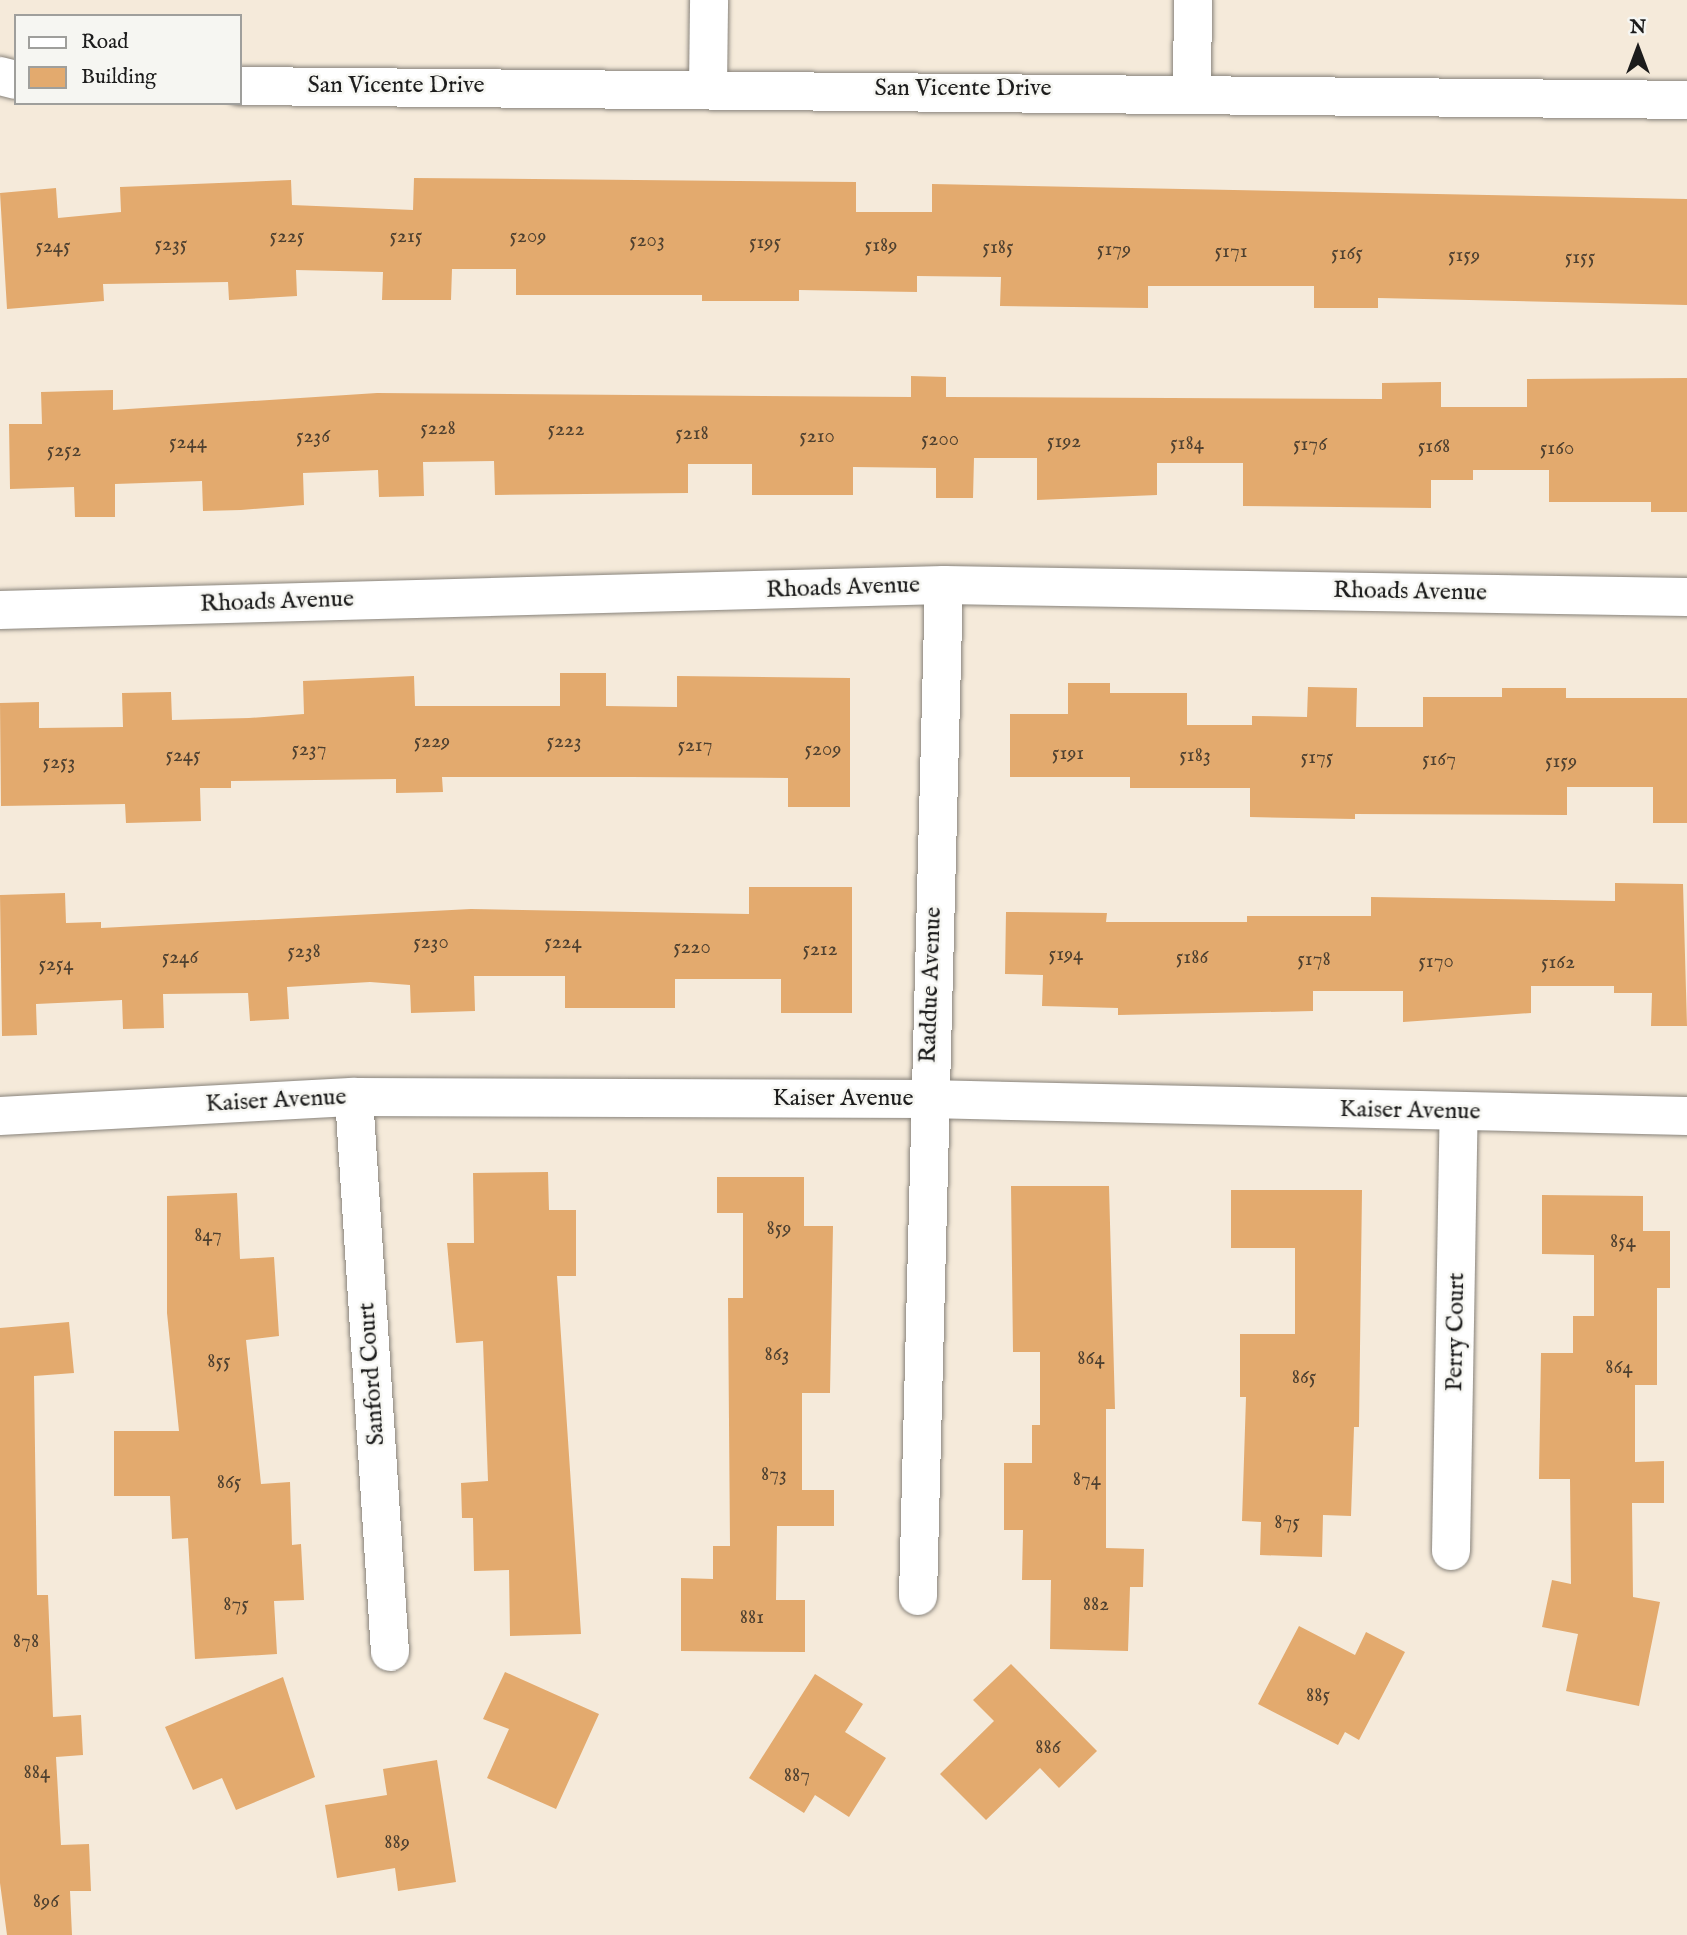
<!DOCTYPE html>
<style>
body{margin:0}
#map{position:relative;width:1687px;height:1935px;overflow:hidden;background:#f5eada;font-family:"IM FELL English",serif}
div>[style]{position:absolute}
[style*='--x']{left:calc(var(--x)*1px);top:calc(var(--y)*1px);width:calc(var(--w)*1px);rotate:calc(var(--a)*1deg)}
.building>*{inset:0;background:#e3aa6e}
.roads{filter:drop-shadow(0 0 2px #88837b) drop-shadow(0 0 2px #88837b)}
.minor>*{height:38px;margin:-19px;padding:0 19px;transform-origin:19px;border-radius:19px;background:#fff}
span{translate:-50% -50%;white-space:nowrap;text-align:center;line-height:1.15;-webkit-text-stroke:5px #f6f6f2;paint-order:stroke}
.number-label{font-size:21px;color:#4e4030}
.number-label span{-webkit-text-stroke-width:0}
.street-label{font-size:24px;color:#1c1c1c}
.legend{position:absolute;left:14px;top:14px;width:228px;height:91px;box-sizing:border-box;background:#f6f6f2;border:2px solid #9f9f9c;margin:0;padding:9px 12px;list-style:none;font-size:21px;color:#1c1c1c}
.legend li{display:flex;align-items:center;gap:14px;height:35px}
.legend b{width:35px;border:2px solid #9f9f9c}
.north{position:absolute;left:1603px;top:14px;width:70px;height:70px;-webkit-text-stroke:5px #f6f6f2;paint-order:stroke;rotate:0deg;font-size:19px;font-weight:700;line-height:28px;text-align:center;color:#1c1c1c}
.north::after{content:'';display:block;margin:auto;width:24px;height:32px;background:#1c1c1c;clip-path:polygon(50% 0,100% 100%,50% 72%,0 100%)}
</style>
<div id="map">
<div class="building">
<i style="clip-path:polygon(414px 178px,856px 182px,856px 212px,932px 212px,932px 184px,1687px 199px,1687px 305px,1378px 298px,1378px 308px,1314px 308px,1314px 286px,1148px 286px,1148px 308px,1000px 306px,1001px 277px,917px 276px,917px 292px,799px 290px,799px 301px,702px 301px,702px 295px,516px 295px,516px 269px,452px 269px,451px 300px,382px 300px,383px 272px,296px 270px,297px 296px,229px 300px,228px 282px,103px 284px,104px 301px,7px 309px,0 193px,56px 188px,58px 218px,121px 212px,120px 187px,291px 180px,292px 205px,413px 210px)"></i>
<i style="clip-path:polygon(911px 376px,946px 377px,946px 397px,1382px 399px,1382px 383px,1441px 382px,1441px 407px,1527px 407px,1527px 379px,1687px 378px,1687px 512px,1651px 512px,1651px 502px,1549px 502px,1549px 470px,1473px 470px,1473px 480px,1431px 480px,1431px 508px,1243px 506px,1243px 463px,1157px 463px,1157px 495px,1037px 500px,1037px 458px,974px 458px,973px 498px,936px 498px,936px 468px,853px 467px,853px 495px,752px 495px,752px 464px,688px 464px,688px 493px,495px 495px,494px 461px,423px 462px,424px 496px,379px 497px,378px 470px,303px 473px,304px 505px,241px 510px,203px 511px,202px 481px,115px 484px,115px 517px,75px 517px,74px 487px,10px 489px,9px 424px,42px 424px,41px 392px,113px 390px,113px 410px,377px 393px,911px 397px)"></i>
<i style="clip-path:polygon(560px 673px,606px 673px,606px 706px,677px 707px,677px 676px,850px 678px,850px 807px,788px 807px,788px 778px,631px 777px,442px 777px,443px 792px,396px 793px,396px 779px,231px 781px,231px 788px,200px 788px,201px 821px,126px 823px,125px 804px,1px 806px,0 703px,39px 702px,39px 728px,123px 727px,122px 693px,171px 692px,172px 720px,249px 718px,304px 714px,303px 681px,414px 676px,415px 706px,560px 706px)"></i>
<i style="clip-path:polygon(1068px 683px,1110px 683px,1110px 693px,1187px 693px,1187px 725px,1252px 725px,1252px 716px,1307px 717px,1308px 687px,1357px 688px,1356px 727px,1423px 727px,1423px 697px,1502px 697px,1502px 688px,1566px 688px,1566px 698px,1687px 698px,1687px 823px,1653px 823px,1653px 787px,1567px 787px,1567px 815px,1355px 814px,1355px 819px,1250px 817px,1250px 788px,1130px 788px,1130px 777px,1010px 777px,1010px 714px,1068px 714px)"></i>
<i style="clip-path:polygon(1615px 883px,1683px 884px,1687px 1026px,1651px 1026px,1652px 993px,1614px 993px,1614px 986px,1531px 986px,1531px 1013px,1403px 1022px,1403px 991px,1313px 991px,1313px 1011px,1118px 1015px,1118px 1008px,1042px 1006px,1043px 975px,1005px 974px,1006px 912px,1107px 913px,1106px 922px,1247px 922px,1247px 916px,1371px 916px,1371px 897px,1615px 901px)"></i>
<i style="clip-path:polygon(749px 887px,852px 887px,852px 1013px,781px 1013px,781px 979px,675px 979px,675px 1008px,565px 1008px,565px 976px,474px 976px,475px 1011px,411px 1013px,410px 985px,370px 982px,287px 987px,289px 1019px,250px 1021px,248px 993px,163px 994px,164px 1028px,123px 1029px,122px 1000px,36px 1004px,37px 1035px,2px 1036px,0 895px,65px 893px,66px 923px,101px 922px,101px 928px,471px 909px,749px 914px)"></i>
<i style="clip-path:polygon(548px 1172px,549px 1210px,576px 1210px,576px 1276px,557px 1276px,581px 1634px,510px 1636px,509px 1570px,474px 1571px,473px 1518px,462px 1518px,461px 1483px,488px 1481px,483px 1341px,456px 1343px,447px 1243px,474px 1243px,473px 1173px)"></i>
<i style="clip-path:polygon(717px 1177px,804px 1177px,804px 1226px,833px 1226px,830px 1393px,802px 1393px,802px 1490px,834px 1490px,834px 1526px,777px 1526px,776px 1600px,805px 1600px,805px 1652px,681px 1651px,681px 1578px,713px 1579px,713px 1546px,730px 1546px,728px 1298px,743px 1298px,743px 1213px,717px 1213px)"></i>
<i style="clip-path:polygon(1011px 1186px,1109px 1186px,1115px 1409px,1106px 1409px,1106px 1548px,1144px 1549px,1143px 1587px,1130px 1587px,1128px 1651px,1050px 1649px,1051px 1580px,1022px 1580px,1023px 1530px,1004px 1530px,1004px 1463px,1032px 1463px,1032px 1425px,1040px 1425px,1040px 1352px,1013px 1352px)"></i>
<i style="clip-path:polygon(1231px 1190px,1362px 1190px,1359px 1427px,1354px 1427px,1351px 1516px,1323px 1515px,1322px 1557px,1260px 1555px,1261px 1522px,1242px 1521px,1246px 1397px,1240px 1397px,1240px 1334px,1295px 1334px,1295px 1248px,1231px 1248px)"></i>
<i style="clip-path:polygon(237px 1193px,240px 1259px,274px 1257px,279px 1336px,246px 1340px,261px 1484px,290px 1482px,292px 1545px,301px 1544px,304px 1600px,274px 1601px,277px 1654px,195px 1659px,188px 1538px,172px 1539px,170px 1496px,114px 1496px,114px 1431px,179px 1431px,167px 1313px,167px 1196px)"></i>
<i style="clip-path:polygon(1542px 1195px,1643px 1196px,1643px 1231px,1670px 1231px,1670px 1288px,1657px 1288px,1657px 1385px,1635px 1385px,1635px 1462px,1664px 1461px,1664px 1503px,1632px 1503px,1633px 1597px,1660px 1602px,1639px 1706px,1566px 1691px,1578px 1634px,1542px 1627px,1552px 1580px,1571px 1584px,1570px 1479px,1539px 1479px,1541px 1353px,1573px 1353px,1573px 1316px,1594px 1316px,1594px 1255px,1542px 1254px)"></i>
<i style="clip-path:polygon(69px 1322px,74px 1373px,34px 1376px,37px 1595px,48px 1595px,53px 1717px,81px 1715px,83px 1755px,56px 1757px,61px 1845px,89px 1844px,91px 1891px,70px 1891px,72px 1935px,7px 1935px,0 1883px,0 1328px)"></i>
<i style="clip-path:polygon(1299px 1626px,1355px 1655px,1366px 1632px,1405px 1652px,1359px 1740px,1345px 1732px,1338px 1745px,1258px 1704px)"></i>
<i style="clip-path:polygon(1011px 1664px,1097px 1751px,1059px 1788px,1040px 1768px,986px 1820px,940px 1774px,994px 1721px,973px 1700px)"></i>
<i style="clip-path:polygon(505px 1672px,599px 1714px,556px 1809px,487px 1778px,509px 1729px,483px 1719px)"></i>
<i style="clip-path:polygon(815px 1674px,863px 1704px,845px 1732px,886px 1758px,849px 1817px,815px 1795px,804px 1813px,749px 1778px)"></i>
<i style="clip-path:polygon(283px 1677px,315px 1777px,236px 1810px,222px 1778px,193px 1790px,165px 1727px)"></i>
<i style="clip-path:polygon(437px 1760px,456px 1882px,398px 1891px,395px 1868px,337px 1878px,325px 1805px,387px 1795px,383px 1769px)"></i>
</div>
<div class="roads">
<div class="minor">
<i style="--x:0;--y:76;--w:16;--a:14"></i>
<i style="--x:240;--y:86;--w:1447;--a:0.55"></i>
<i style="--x:708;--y:88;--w:88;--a:-89.3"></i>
<i style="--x:1192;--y:91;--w:91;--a:-89.4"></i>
<i style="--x:0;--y:610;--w:944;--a:-1.52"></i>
<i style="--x:944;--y:585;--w:743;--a:0.93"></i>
<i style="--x:354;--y:1097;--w:556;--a:86.29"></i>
<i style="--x:0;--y:1116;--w:355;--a:-3.1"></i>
<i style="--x:354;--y:1097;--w:573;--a:0.2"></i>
<i style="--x:927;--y:1099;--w:760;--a:1.28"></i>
<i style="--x:1451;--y:1551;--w:438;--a:-89"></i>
<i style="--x:918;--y:1596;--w:1011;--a:-88.53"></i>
</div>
</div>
<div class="number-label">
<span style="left:287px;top:237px">5225</span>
<span style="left:406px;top:237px">5215</span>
<span style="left:528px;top:237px">5209</span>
<span style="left:647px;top:241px">5203</span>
<span style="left:765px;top:243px">5195</span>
<span style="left:171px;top:245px">5235</span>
<span style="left:881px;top:246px">5189</span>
<span style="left:53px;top:247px">5245</span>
<span style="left:998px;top:248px">5185</span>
<span style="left:1114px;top:250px">5179</span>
<span style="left:1231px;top:252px">5171</span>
<span style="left:1347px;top:254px">5165</span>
<span style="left:1464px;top:256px">5159</span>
<span style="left:1580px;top:258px">5155</span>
<span style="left:438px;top:429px">5228</span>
<span style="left:566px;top:430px">5222</span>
<span style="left:692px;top:434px">5218</span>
<span style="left:313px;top:437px">5236</span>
<span style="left:817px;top:437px">5210</span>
<span style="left:940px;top:440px">5200</span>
<span style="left:1064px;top:442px">5192</span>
<span style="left:188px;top:443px">5244</span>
<span style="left:1187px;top:444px">5184</span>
<span style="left:1310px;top:445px">5176</span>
<span style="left:1434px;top:447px">5168</span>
<span style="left:1557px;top:449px">5160</span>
<span style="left:64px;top:451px">5252</span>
<span style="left:432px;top:742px">5229</span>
<span style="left:564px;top:742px">5223</span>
<span style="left:695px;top:746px">5217</span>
<span style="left:309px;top:750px">5237</span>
<span style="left:823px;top:750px">5209</span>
<span style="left:1068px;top:754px">5191</span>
<span style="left:183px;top:756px">5245</span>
<span style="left:1195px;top:756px">5183</span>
<span style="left:1317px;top:758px">5175</span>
<span style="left:1439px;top:760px">5167</span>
<span style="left:1561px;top:762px">5159</span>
<span style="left:59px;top:763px">5253</span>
<span style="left:431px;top:943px">5230</span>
<span style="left:563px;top:943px">5224</span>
<span style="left:692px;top:948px">5220</span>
<span style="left:820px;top:950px">5212</span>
<span style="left:304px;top:952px">5238</span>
<span style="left:1066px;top:955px">5194</span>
<span style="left:180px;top:958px">5246</span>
<span style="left:1192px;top:958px">5186</span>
<span style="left:1314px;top:960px">5178</span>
<span style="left:1436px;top:962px">5170</span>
<span style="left:1558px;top:963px">5162</span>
<span style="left:56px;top:965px">5254</span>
<span style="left:779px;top:1229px">859</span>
<span style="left:208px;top:1236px">847</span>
<span style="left:1623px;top:1242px">854</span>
<span style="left:777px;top:1355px">863</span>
<span style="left:1091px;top:1359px">864</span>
<span style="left:219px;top:1362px">855</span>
<span style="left:1619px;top:1368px">864</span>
<span style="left:1304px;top:1378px">865</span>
<span style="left:774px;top:1475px">873</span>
<span style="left:1087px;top:1480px">874</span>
<span style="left:229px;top:1483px">865</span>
<span style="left:1287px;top:1523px">875</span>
<span style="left:236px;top:1605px">875</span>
<span style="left:1096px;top:1605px">882</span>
<span style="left:752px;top:1618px">881</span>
<span style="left:26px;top:1642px">878</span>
<span style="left:1318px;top:1696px">885</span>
<span style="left:1048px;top:1748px">886</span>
<span style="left:37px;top:1773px">884</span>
<span style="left:797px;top:1776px">887</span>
<span style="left:397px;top:1843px">889</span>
<span style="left:46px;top:1902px">896</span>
</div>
<div class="street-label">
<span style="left:396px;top:86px">San Vicente Drive</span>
<span style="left:963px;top:89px">San Vicente Drive</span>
<span style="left:843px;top:588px;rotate:-2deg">Rhoads Avenue</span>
<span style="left:1410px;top:592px;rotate:1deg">Rhoads Avenue</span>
<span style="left:277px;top:602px;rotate:-2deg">Rhoads Avenue</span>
<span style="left:931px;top:985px;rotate:-88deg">Raddue Avenue</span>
<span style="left:843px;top:1099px">Kaiser Avenue</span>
<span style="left:276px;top:1101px;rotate:-3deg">Kaiser Avenue</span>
<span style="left:1410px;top:1111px;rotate:1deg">Kaiser Avenue</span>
<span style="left:1456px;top:1332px;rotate:-89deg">Perry Court</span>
<span style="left:372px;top:1374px;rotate:-94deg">Sanford Court</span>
</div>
<ul class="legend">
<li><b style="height:9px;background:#fff"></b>Road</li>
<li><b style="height:19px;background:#e3aa6e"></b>Building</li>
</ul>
<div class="north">N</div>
</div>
